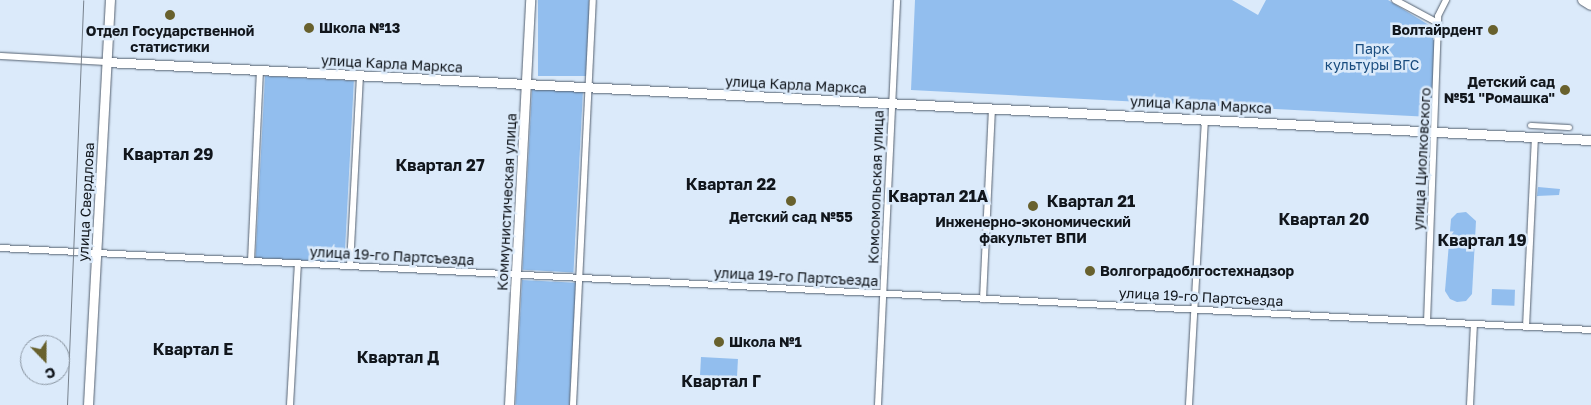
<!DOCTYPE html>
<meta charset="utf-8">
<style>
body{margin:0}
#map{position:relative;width:1591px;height:405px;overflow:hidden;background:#dbeafa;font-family:"Golos Text",sans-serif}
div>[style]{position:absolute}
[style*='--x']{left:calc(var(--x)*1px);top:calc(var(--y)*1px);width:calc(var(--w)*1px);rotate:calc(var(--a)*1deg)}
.green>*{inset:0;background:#92beee;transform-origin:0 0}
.roads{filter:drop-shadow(0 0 1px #556170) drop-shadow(0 0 1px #556170)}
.pedestrian>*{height:5px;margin:-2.5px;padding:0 2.5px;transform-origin:2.5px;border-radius:2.5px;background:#fff}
.minor>*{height:6px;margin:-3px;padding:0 3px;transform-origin:3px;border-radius:3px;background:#fff}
.tertiary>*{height:9px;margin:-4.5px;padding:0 4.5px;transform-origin:4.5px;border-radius:4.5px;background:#fff}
.primary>*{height:10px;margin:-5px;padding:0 5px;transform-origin:5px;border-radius:5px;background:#fff}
.tram>*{height:1px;margin:-0.5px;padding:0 0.5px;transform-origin:0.5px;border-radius:0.5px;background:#77818c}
.dots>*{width:14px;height:14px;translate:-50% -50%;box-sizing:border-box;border:2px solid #dbeafa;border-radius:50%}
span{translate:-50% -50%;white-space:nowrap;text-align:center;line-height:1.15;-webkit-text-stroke:5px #dbeafa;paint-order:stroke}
.poi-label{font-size:14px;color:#11161c;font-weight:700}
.left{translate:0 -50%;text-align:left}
.right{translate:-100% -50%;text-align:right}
.park-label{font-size:14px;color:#194c7e}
.street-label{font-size:14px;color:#11161c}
.quarter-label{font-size:16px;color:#11161c;font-weight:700}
.north{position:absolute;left:20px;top:335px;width:50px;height:50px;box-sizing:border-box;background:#dbeafa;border:1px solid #8a95a1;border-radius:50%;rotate:158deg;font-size:14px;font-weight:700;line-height:20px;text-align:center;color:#11161c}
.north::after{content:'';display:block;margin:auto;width:18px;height:22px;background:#68612d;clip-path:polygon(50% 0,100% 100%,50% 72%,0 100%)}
</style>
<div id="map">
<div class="green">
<i style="left:538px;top:0;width:51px;height:76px"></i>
<i style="clip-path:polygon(915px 0,1232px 0,1258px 15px,1266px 0,1388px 0,1437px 30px,1431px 117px,911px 90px)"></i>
<i style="left:265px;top:76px;width:89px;height:182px;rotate:3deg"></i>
<i style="left:532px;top:89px;width:51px;height:181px;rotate:3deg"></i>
<i style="clip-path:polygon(1538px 187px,1560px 189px,1559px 195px,1537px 196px)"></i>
<i style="clip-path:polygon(1466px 212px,1476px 221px,1472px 294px,1466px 301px,1457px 302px,1450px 299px,1445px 291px,1451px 219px,1457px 213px)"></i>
<i style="left:522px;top:280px;width:54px;height:125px;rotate:3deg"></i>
<i style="left:1492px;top:289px;width:23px;height:16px;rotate:2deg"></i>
<i style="left:701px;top:357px;width:37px;height:18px;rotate:3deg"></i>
</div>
<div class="roads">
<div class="pedestrian">
<i style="--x:1530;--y:125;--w:39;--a:3"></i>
</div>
<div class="minor">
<i style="--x:1395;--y:0;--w:49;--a:28.1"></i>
<i style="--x:0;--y:56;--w:107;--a:3.2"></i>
<i style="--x:0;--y:248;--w:1593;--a:2.95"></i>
<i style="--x:251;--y:261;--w:190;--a:-87.3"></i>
<i style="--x:350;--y:266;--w:189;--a:-87"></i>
<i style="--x:983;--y:299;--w:191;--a:-87.3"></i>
<i style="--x:1427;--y:322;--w:306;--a:-87.9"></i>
<i style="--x:1438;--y:16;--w:18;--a:-63"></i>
<i style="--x:1526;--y:327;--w:190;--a:-87.3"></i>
<i style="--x:290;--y:405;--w:142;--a:-86.8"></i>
<i style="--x:573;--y:405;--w:405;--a:-87.2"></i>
<i style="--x:878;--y:405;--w:405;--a:-87.3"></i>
<i style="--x:1189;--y:405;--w:286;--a:-86.8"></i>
<i style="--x:1470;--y:405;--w:81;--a:-87.2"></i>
</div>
<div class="tertiary">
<i style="--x:107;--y:62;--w:1486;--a:3.01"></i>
<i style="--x:88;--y:405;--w:406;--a:-86.9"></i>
<i style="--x:509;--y:405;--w:406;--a:-87"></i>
</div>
<div class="primary">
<i style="--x:1583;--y:0;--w:9;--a:32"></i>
</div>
</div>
<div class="tram">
<i style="--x:67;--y:405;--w:405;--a:-87.7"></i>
</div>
<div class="dots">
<i style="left:170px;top:15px;background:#68612d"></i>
<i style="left:309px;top:28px;background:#68612d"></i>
<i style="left:1493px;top:30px;background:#68612d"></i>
<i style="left:1565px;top:90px;background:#68612d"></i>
<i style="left:791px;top:201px;background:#68612d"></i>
<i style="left:1033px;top:206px;background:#68612d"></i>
<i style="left:1090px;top:271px;background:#68612d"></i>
<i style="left:719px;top:342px;background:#68612d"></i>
</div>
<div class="poi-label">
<span class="left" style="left:319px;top:28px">Школа №13</span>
<span class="right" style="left:1483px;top:30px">Волтайрдент</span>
<span style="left:170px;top:39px">Отдел Государственной<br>статистики</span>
<span class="right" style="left:1555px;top:90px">Детский сад<br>№51 "Ромашка"</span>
<span style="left:791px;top:217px">Детский сад №55</span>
<span style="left:1033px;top:230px">Инженерно-экономический<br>факультет ВПИ</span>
<span class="left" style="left:1100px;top:271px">Волгоградоблгостехнадзор</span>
<span class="left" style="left:729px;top:342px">Школа №1</span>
</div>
<div class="park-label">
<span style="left:1372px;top:57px">Парк<br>культуры ВГС</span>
</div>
<div class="street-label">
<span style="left:392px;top:64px;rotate:3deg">улица Карла Маркса</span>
<span style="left:796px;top:85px;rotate:3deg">улица Карла Маркса</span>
<span style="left:1201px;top:105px;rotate:3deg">улица Карла Маркса</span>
<span style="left:1422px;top:159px;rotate:-87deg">улица Циолковского</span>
<span style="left:876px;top:187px;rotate:-88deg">Комсомольская улица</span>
<span style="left:86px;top:202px;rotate:-87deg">улица Свердлова</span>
<span style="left:507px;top:202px;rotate:-87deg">Коммунистическая улица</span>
<span style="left:392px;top:256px;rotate:3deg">улица 19-го Партсъезда</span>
<span style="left:796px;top:277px;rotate:3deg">улица 19-го Партсъезда</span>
<span style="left:1201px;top:297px;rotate:3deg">улица 19-го Партсъезда</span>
</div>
<div class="quarter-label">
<span style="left:168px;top:154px">Квартал 29</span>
<span style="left:440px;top:165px">Квартал 27</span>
<span style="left:731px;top:184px">Квартал 22</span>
<span style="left:938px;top:196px">Квартал 21А</span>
<span style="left:1091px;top:201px">Квартал 21</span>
<span style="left:1324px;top:219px">Квартал 20</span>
<span style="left:1482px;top:240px">Квартал 19</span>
<span style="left:193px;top:349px">Квартал Е</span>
<span style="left:398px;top:357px">Квартал Д</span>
<span style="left:721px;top:381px">Квартал Г</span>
</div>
<div class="north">С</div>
</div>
